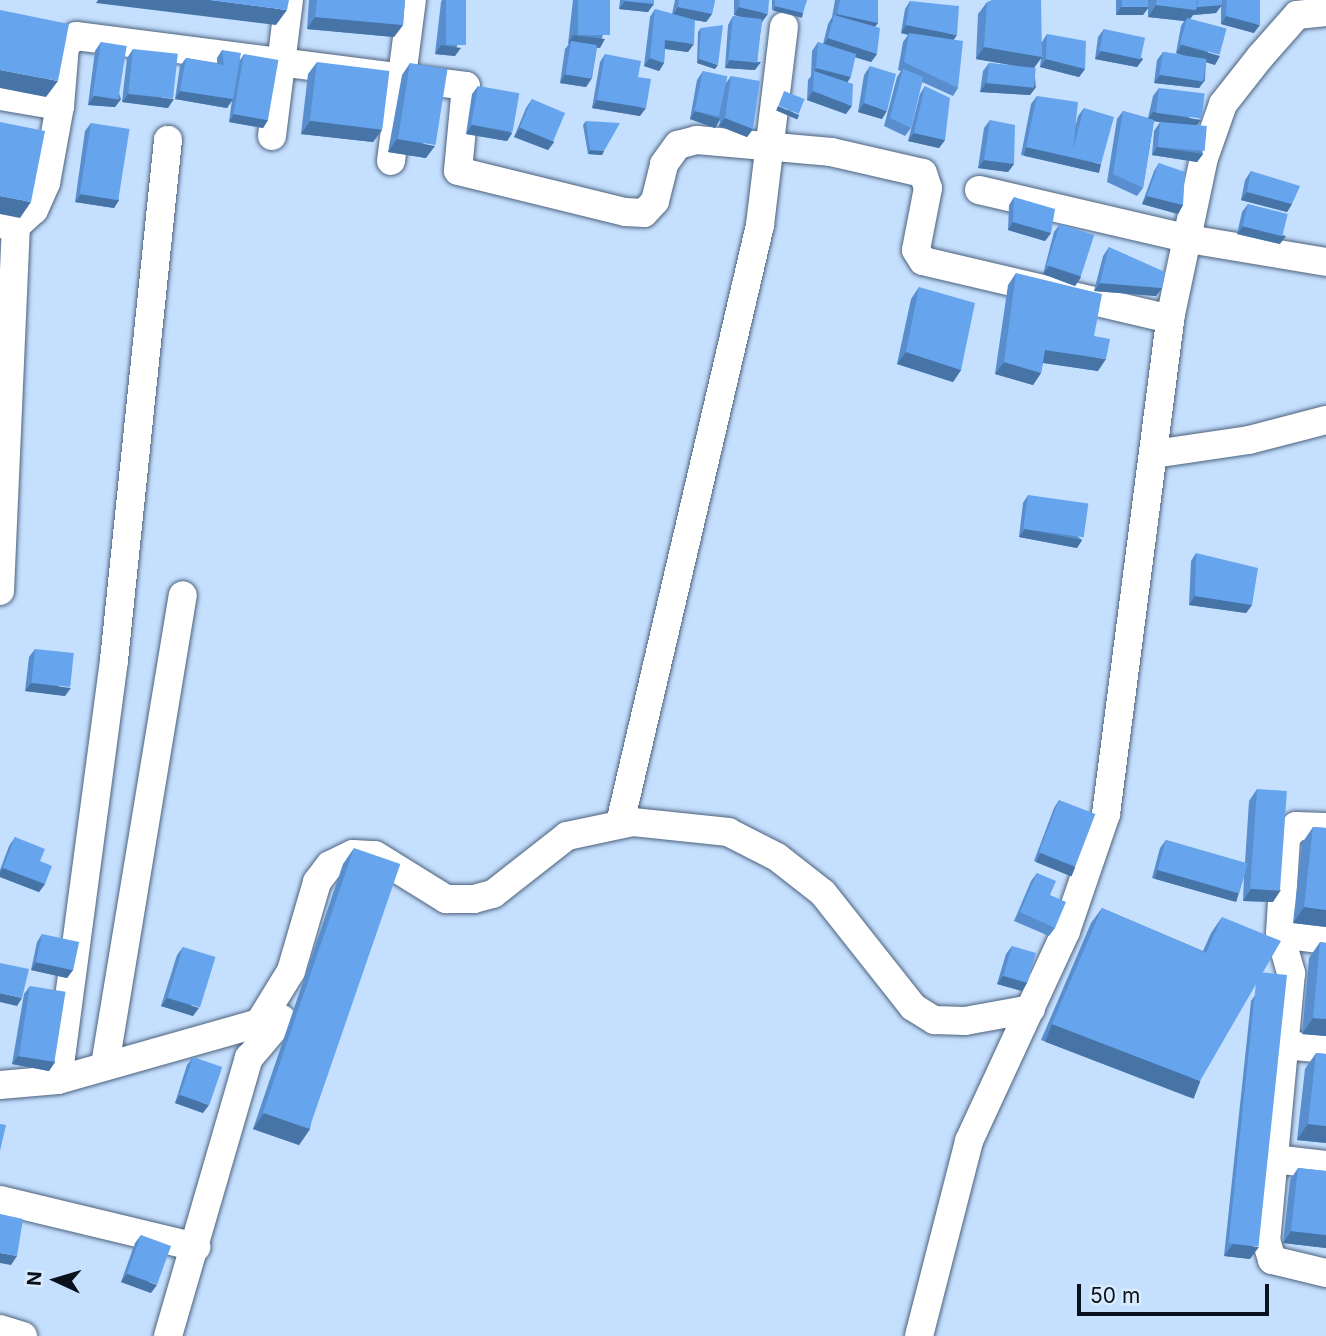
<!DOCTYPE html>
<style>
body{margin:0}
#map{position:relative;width:1326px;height:1336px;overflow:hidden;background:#c5dffe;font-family:Inter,sans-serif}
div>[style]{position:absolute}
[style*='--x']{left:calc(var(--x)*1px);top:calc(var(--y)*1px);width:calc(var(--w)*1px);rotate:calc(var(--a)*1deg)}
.roads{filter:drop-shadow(0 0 2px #4c627d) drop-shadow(0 0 2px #4c627d)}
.minor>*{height:28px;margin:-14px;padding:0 14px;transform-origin:14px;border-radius:14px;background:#fff}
.wall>*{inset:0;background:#588ecd}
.shaded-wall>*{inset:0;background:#4774a7;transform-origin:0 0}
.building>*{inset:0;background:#66a5ee;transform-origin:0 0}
span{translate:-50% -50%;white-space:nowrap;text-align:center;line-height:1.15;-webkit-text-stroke:5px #dbebfe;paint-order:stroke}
.north{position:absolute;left:21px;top:1245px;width:70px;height:70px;-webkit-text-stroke:5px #dbebfe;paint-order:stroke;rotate:274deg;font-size:19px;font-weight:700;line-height:28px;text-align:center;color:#09121c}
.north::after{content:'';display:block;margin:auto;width:24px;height:32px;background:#09121c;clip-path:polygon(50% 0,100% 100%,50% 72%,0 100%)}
.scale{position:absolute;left:1077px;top:1284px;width:192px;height:32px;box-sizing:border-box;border:4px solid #09121c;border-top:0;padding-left:9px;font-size:21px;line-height:24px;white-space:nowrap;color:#09121c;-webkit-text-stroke:5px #dbebfe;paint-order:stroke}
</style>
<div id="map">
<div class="roads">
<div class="minor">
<i style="--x:0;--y:96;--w:61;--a:9.5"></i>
<i style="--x:60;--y:106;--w:61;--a:-85.3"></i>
<i style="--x:65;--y:45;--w:14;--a:-39"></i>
<i style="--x:76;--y:36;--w:393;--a:7.3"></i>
<i style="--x:466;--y:86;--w:85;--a:95.4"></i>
<i style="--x:458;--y:171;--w:172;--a:13.8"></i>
<i style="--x:625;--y:212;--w:19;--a:3"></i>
<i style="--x:644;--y:213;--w:16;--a:-47"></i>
<i style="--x:655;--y:201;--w:38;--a:-76"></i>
<i style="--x:664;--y:164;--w:24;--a:-54"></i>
<i style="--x:678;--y:145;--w:20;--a:-15"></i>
<i style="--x:697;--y:140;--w:135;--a:5.1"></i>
<i style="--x:831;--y:152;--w:94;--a:12.9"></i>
<i style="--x:923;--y:173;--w:16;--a:72"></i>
<i style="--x:928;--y:188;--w:63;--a:101"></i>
<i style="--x:916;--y:250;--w:13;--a:58"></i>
<i style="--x:923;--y:261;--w:254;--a:13.2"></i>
<i style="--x:272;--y:136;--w:137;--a:-82.9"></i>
<i style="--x:391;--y:161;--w:162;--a:-82.6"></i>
<i style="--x:979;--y:190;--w:216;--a:13.1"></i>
<i style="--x:1189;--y:239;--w:139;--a:9.5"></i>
<i style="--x:0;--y:224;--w:16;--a:7"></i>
<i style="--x:16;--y:226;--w:24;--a:-42"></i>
<i style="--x:34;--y:210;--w:30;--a:-66"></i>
<i style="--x:46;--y:183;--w:78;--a:-79.7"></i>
<i style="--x:1154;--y:454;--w:96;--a:-8.4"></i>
<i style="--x:1249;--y:440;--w:80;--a:-14.6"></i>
<i style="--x:0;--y:591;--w:365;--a:-87.5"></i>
<i style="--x:620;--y:823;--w:614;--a:-76.82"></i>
<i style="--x:760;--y:225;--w:200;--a:-83.1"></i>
<i style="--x:1326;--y:827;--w:30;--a:-178"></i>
<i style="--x:1296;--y:826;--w:16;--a:130"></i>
<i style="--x:1286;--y:838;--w:96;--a:93.6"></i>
<i style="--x:1280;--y:934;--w:41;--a:74.2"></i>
<i style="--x:1291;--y:973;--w:268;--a:95.3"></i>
<i style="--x:1266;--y:1240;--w:21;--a:73"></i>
<i style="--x:1272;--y:1260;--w:56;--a:13.5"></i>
<i style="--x:1280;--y:934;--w:46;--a:7.4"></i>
<i style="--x:1284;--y:1045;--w:42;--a:5.4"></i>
<i style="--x:105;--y:1065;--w:476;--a:-80.6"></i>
<i style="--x:58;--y:1080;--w:424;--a:-82.4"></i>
<i style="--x:114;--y:660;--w:523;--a:-84.07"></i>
<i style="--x:0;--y:1085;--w:58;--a:-4.9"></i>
<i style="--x:58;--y:1080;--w:209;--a:-15.8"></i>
<i style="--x:259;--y:1023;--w:61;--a:-58.4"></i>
<i style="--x:291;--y:971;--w:93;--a:-73.7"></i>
<i style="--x:317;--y:882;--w:21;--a:-53"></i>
<i style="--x:330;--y:865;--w:25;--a:-26"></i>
<i style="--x:353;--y:854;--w:22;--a:3"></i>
<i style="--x:375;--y:855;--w:84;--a:31.8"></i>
<i style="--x:446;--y:899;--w:28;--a:0"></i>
<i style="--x:474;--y:899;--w:20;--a:-15"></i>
<i style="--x:493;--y:894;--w:94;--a:-38.1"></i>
<i style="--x:567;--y:836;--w:67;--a:-12"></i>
<i style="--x:633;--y:822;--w:96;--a:6"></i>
<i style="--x:728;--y:832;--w:55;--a:27"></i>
<i style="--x:777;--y:857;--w:58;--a:38"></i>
<i style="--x:823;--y:893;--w:145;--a:51.7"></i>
<i style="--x:913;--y:1007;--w:25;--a:32"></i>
<i style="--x:934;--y:1020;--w:31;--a:2"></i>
<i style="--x:965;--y:1021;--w:67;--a:-10.3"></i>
<i style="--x:1274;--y:1159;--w:52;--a:6.6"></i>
<i style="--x:0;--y:1200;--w:202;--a:13.5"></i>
<i style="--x:0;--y:1329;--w:24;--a:17"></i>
<i style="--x:168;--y:1336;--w:290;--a:-73.8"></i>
<i style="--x:249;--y:1058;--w:51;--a:-49.8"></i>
<i style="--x:919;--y:1336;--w:201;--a:-75.6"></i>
<i style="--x:969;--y:1141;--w:231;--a:-65.2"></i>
<i style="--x:1066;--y:931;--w:124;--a:-71.1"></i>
<i style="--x:1106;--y:814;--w:499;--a:-82.6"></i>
<i style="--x:1170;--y:319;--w:165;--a:-78.1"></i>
<i style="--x:1204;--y:158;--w:57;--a:-70.6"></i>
<i style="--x:1223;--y:104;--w:60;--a:-51.8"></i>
<i style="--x:1260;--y:57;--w:56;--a:-48.6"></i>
<i style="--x:1297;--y:15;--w:29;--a:-6"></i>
</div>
</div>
<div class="wall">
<i style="clip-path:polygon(309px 0,405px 0,403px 25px,394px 37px,307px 29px)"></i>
<i style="clip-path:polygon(442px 0,466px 0,455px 56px,435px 54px,441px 2px)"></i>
<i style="clip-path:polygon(573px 0,610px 0,600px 48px,597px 47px,592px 78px,586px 87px,560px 83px,565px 49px,569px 44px,568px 44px)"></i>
<i style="clip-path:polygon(620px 0,654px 0,648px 12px,619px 9px)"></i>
<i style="clip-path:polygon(675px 0,715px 0,712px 14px,706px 22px,695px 20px,688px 52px,665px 49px,664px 63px,659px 71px,644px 66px,650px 17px,655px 9px,672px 14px)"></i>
<i style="clip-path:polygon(734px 0,769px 0,762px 22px,755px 70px,725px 68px,728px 25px,733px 16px,743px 17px,734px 15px)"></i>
<i style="clip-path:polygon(772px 0,807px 0,800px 17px,772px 10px)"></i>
<i style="clip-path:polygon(835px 0,878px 0,878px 23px,875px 26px,877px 54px,871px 62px,855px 57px,848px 82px,846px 114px,807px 100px,808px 80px,811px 76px,812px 51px,818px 42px,823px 44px,828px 24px,832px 17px)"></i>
<i style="clip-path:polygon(1116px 0,1260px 0,1254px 33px,1221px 24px,1221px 5px,1216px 13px,1193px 15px,1190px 19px,1215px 65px,1206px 62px,1205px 80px,1199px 88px,1154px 83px,1157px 60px,1163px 52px,1184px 55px,1176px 53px,1181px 26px,1184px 21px,1148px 17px,1148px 7px,1143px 15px,1116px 15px)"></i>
<i style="clip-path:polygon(910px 1px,954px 39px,958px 88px,953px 96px,922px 82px,911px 128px,905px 136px,884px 126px,897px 77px,901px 71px,898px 70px,903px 42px,908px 35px,901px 33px,905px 9px)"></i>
<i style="clip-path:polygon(987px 2px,1042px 42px,1047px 34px,1085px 69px,1079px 77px,1040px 67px,1041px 58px,1034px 68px,1036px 87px,1030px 95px,980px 92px,983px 71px,989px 63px,1024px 67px,976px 59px,978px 14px)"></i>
<i style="clip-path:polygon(701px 28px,715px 69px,697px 63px,698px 32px)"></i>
<i style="clip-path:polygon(1104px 29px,1143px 59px,1137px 67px,1095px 59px,1098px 37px)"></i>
<i style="clip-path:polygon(101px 42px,121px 99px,115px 107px,88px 105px,95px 51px)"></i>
<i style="clip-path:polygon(133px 49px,168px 108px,122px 102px,127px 58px)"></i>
<i style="clip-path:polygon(222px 50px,240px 60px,244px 54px,268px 120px,263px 128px,229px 122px,232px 100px,227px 108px,175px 99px,180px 66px,186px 58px,217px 63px,217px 58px)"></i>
<i style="clip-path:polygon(605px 54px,638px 77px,640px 116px,592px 108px,600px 62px)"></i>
<i style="clip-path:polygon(317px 62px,382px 130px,373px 142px,301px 134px,308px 74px)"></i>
<i style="clip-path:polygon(410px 63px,426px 158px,388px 152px,402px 75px)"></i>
<i style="clip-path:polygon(870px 66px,882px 119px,858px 112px,864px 75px)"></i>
<i style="clip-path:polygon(703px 71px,726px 83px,731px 76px,753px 129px,747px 137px,719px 126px,720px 120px,715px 128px,690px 119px,697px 80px)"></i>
<i style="clip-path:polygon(478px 86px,512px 133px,507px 141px,466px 134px,472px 94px)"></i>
<i style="clip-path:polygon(925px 86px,945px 140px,939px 148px,908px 141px,920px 94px)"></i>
<i style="clip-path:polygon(1159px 88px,1197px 125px,1203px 154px,1197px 162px,1152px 155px,1154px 131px,1160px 122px,1165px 123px,1154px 121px,1143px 188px,1137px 196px,1107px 182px,1117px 119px,1123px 111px,1148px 118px,1153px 96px)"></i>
<i style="clip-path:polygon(1037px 96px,1076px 124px,1078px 116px,1084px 108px,1096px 172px,1021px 155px,1031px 104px)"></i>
<i style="clip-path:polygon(532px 99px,554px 142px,548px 150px,514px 137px,526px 108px)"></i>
<i style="clip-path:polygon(990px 120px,1014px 164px,1008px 172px,978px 168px,984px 128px)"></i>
<i style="clip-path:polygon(586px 121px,604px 151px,602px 155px,588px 154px,583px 125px)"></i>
<i style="clip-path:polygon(91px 123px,119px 200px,114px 208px,75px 202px,85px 131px)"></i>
<i style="clip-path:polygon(1159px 163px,1183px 205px,1178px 214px,1142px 204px,1154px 171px)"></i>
<i style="clip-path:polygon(1251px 171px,1292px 204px,1287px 212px,1241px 200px,1245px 180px)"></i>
<i style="clip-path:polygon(1014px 197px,1051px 233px,1045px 241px,1008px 230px,1009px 205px)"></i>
<i style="clip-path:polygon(1248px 204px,1280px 244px,1237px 234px,1242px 212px)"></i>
<i style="clip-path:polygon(1060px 224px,1081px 277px,1075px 286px,1043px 274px,1054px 232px)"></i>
<i style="clip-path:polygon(1109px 247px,1162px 288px,1156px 296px,1094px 291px,1103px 256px)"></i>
<i style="clip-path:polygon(1016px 273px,1094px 336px,1098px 371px,1043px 363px,1041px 373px,1033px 385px,995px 374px,1008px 285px)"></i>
<i style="clip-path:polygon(919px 287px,961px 370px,953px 382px,897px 364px,911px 299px)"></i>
<i style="clip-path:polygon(1028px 495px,1082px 540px,1077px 548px,1019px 537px,1023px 503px)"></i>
<i style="clip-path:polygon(1196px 553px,1252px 605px,1246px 613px,1189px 605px,1191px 561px)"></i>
<i style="clip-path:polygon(35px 649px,65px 696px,25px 691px,29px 657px)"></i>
<i style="clip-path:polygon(1257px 789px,1273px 902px,1243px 901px,1244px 876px,1239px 893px,1233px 901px,1152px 878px,1160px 848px,1166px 840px,1245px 863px,1249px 801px)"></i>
<i style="clip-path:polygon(1059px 800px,1075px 867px,1069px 875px,1034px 861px,1054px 808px)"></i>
<i style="clip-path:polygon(1313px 827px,1326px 828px,1326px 927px,1293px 923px,1302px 843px)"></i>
<i style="clip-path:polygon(15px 837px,40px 861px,45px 884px,39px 892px,0 877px,0 870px,9px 846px)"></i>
<i style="clip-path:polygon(354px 848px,310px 1129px,299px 1145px,253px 1129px,343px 864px)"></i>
<i style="clip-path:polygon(1037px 873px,1050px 895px,1055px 928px,1049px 936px,1014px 921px,1031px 881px)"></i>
<i style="clip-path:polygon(1102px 908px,1203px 951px,1211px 933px,1222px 917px,1189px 1097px,1041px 1040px,1091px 923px)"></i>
<i style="clip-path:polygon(42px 934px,73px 970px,67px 978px,31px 970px,37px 942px)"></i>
<i style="clip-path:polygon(1320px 942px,1326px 943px,1326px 1036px,1302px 1034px,1309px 958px)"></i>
<i style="clip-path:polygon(1012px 946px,1027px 983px,1022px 991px,997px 984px,1006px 954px)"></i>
<i style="clip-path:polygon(183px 947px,193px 1016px,161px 1006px,177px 955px)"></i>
<i style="clip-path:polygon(30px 986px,55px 1062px,49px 1071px,12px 1064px,24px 994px)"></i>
<i style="clip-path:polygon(1260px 988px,1250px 1259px,1224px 1256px,1251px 1001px)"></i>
<i style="clip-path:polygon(1316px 1053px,1326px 1054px,1326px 1143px,1297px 1140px,1305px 1069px)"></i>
<i style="clip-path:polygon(193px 1057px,203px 1113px,175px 1103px,187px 1065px)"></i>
<i style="clip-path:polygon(1298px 1168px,1326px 1171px,1326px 1248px,1283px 1243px,1290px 1180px)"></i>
<i style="clip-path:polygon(141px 1235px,151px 1293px,121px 1282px,135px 1243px)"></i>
</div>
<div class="shaded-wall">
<i style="clip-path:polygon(98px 0,210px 0,287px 10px,276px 25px,96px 3px)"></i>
<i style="clip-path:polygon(625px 1px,654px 4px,648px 12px,619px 9px)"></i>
<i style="clip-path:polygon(1156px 5px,1196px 10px,1197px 7px,1222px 5px,1216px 13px,1193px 15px,1188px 22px,1187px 18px,1185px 21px,1148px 17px)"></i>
<i style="left:775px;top:6px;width:29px;height:5px;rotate:14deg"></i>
<i style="clip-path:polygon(678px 7px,712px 14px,706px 22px,672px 16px)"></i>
<i style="clip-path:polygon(739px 7px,768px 14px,762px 22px,734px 15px)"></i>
<i style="clip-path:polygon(1121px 7px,1149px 7px,1143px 15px,1116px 15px)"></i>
<i style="clip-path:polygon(837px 14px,878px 23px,872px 31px,831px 22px)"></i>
<i style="clip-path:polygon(1226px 16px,1260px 25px,1254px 33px,1221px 24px)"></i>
<i style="clip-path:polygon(315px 17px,403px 25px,394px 37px,307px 29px)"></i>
<i style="clip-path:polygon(906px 25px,957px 35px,951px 44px,901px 33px)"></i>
<i style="clip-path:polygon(573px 35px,605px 39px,600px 48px,570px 44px,571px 41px,568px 44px)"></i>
<i style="clip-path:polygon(828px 38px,877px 54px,871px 62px,822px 47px)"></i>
<i style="clip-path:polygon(665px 40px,694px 44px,688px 52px,659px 48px)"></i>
<i style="clip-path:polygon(441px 45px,461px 48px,455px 56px,435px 54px)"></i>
<i style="clip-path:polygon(1182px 45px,1220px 56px,1215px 65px,1176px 53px)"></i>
<i style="clip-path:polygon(984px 47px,1042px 57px,1033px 69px,976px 59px)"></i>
<i style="clip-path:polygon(1101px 51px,1143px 59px,1137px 67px,1095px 59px)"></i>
<i style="clip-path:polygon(650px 58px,664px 63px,659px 71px,644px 66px)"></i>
<i style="clip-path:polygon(699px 59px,718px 65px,715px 69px,697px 63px)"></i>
<i style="clip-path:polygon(1046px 59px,1085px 69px,1079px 77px,1040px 67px)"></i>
<i style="clip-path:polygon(730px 60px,761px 62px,755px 70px,725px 68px)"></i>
<i style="clip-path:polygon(816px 68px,851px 77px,845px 85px,814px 72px)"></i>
<i style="clip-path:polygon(0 70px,58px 81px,46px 97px,0 88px)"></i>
<i style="clip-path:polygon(565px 74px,592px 78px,586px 87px,560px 83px)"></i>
<i style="clip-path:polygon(1160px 75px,1205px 80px,1199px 88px,1154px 83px)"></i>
<i style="clip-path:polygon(986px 83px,1036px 87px,1030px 95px,980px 92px)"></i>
<i style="clip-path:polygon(180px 91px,233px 99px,227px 108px,175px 99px)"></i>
<i style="clip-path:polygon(813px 91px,852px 106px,846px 114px,807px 100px)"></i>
<i style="clip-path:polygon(128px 94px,174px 99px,168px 108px,122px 102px)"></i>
<i style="clip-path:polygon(94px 96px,121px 99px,115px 107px,88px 105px)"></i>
<i style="clip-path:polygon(597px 100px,646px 108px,640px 116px,592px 108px)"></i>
<i style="clip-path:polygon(864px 103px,887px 111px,882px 119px,858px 112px)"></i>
<i style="left:778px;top:106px;width:23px;height:5px;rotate:23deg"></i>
<i style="clip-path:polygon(695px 111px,720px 119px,715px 128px,690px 119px)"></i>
<i style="clip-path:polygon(1153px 112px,1201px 120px,1195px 128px,1147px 120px)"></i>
<i style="clip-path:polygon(234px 114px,268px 120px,263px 128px,229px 122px)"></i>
<i style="clip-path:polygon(725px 118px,753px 129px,747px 137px,719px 126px)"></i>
<i style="clip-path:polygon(310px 121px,382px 130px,373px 142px,301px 134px)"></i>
<i style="clip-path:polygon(472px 125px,512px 133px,507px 141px,466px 134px)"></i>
<i style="clip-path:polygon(520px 128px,554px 142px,548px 150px,514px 137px)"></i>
<i style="clip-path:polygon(914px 133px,945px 140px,939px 148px,908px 141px)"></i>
<i style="clip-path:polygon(397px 139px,435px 146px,426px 158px,388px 152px)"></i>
<i style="left:1026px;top:147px;width:77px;height:9px;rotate:13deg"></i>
<i style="clip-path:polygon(1157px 147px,1203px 154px,1197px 162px,1152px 155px)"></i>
<i style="clip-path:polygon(590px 150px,604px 151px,602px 155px,588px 154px)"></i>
<i style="clip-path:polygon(984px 160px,1014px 164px,1008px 172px,978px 168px)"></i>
<i style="clip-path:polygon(1247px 192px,1292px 204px,1287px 212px,1241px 200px)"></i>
<i style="clip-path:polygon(81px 194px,119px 200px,114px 208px,75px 202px)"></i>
<i style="clip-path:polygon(0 196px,31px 202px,20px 218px,0 214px)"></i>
<i style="clip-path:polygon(1147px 196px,1183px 205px,1178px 214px,1142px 204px)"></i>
<i style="clip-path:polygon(1013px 222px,1051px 233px,1045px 241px,1008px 230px)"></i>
<i style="clip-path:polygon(1243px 226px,1286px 236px,1280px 244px,1237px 234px)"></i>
<i style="clip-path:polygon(1049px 266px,1081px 277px,1075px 286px,1043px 274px)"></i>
<i style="clip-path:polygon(1100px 283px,1162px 288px,1156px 296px,1094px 291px)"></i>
<i style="clip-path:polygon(1045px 350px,1106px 359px,1098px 371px,1037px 362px)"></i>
<i style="clip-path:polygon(906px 352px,961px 370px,953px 382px,897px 364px)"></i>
<i style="clip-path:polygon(1004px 362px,1041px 373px,1033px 385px,995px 374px)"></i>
<i style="clip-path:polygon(1025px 529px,1082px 540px,1077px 548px,1019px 537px)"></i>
<i style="clip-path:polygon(1195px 596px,1252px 605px,1246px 613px,1189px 605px)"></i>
<i style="clip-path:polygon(31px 683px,71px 688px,65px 696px,25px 691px)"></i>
<i style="left:1040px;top:853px;width:38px;height:10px;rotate:22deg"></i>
<i style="clip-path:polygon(3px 868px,45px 884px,39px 892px,0 877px,0 872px)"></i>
<i style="left:1157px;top:870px;width:85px;height:9px;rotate:16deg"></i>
<i style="clip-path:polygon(1251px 889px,1281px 890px,1273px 902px,1243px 901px)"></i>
<i style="clip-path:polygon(1304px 907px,1326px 910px,1326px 927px,1293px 923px)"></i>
<i style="clip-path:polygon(36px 962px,73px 970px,67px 978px,31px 970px)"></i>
<i style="clip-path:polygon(1003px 976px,1027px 983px,1022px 991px,997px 984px)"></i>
<i style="clip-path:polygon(0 993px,22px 998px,17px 1006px,0 1002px)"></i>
<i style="clip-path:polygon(167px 998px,199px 1008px,193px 1016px,161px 1006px)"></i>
<i style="clip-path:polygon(1313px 1018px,1326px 1019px,1326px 1036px,1302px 1034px)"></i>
<i style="left:1052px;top:1024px;width:159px;height:19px;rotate:21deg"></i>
<i style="clip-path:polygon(18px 1056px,55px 1062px,49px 1071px,12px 1064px)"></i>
<i style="clip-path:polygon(180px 1095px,209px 1105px,203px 1113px,175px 1103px)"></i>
<i style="clip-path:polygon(264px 1113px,310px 1129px,299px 1145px,253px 1129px)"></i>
<i style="clip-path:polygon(1308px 1124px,1326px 1126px,1326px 1143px,1297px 1140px)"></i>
<i style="clip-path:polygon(1291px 1231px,1326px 1235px,1326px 1248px,1283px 1243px)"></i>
<i style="clip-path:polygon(1233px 1244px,1259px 1247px,1250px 1259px,1224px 1256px)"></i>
<i style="clip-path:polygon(0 1253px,17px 1256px,11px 1265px,0 1263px)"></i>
<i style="clip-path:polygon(127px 1274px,157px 1285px,151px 1293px,121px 1282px)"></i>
</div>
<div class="building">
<i style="clip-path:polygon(210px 0,289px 0,287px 10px)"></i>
<i style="clip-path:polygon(317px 0,405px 0,403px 25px,315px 17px)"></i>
<i style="left:446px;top:0;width:20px;height:45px"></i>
<i style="left:578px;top:0;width:32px;height:35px"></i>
<i style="clip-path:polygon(625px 0,654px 0,654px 4px,625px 1px)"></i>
<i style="clip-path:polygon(679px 0,715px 0,712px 14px,678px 7px)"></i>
<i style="clip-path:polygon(740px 0,769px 0,768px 14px,739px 7px)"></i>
<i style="clip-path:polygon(775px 0,807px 0,803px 13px,775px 6px)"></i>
<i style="clip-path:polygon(840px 0,878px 0,878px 23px,837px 14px)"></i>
<i style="clip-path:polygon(992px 0,1041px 0,1042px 57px,984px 47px,987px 2px)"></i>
<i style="left:1122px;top:0;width:26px;height:7px"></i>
<i style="clip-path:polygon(1157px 0,1197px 0,1196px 10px,1156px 5px)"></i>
<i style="clip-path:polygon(1198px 0,1222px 0,1222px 5px,1197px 7px)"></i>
<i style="clip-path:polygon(1227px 0,1260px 0,1260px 25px,1226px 16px)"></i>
<i style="clip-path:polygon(910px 1px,959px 6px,957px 35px,906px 25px)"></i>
<i style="clip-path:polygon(655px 9px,695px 20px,694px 44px,665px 40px,664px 63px,650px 58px)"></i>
<i style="clip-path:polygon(0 10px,69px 24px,58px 81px,0 70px)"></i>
<i style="clip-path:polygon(834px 15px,880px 28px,877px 54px,828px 38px)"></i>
<i style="left:733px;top:16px;width:29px;height:44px;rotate:6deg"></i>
<i style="left:1187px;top:18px;width:41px;height:27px;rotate:15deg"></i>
<i style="clip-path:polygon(723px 25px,718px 65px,699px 59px,701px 28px)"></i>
<i style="left:1104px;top:29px;width:42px;height:22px;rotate:12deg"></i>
<i style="clip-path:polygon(909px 33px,963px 41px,958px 88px,904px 62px)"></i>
<i style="clip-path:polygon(1047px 34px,1086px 41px,1085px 69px,1046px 59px)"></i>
<i style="left:571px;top:41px;width:26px;height:34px;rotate:9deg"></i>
<i style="left:101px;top:42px;width:26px;height:54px;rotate:9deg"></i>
<i style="clip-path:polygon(818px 42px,856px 54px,851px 77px,816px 68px)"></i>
<i style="left:133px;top:49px;width:45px;height:45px;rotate:6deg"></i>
<i style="clip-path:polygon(222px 50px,241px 53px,233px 99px,180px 91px,186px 58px,224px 65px)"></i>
<i style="left:1163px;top:52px;width:44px;height:23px;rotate:9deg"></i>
<i style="left:244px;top:54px;width:35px;height:61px;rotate:10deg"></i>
<i style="clip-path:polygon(605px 54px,641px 61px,638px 77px,651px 79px,646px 108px,597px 100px)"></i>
<i style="left:317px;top:62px;width:73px;height:59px;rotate:7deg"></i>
<i style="left:410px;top:63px;width:38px;height:77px;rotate:9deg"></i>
<i style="left:989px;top:63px;width:47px;height:20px;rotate:6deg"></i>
<i style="clip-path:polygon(870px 66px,896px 74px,887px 111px,864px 103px)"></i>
<i style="clip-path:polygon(903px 69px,923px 77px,911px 128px,890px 118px)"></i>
<i style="left:703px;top:71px;width:25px;height:41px;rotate:12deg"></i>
<i style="clip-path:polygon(814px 71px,853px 84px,852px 106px,813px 91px)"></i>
<i style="clip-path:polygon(731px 76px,760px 81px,753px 129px,725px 118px)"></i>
<i style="left:478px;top:86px;width:42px;height:39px;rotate:10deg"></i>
<i style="clip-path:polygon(925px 86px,950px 98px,945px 140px,914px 133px)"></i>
<i style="left:1159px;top:88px;width:46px;height:25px;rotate:7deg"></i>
<i style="left:784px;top:91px;width:22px;height:16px;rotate:21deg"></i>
<i style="clip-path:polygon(1037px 96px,1078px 102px,1073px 149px,1084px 108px,1114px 117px,1101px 164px,1026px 147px)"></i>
<i style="left:532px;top:99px;width:36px;height:31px;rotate:23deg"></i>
<i style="clip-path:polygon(1123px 111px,1154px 120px,1143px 188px,1113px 174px)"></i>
<i style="clip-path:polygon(990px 120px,1015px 125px,1014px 164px,984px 160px)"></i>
<i style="clip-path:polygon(586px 121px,620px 123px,604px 151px,590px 150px)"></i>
<i style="clip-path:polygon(0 122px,45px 131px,31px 202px,0 196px)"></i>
<i style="left:1160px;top:122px;width:47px;height:25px;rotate:5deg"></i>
<i style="left:91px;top:123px;width:39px;height:72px;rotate:9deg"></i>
<i style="clip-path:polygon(1159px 163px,1185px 172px,1183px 205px,1147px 196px)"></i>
<i style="clip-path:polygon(1251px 171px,1300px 186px,1292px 204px,1247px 192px)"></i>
<i style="clip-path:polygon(1014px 197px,1055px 209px,1051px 233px,1013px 222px)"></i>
<i style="left:1248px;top:204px;width:41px;height:23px;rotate:14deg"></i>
<i style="left:1060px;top:224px;width:36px;height:43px;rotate:18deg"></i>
<i style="clip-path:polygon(1109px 247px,1165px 272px,1162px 288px,1100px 283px)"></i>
<i style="clip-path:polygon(1016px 273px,1102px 294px,1094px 336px,1110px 339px,1106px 359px,1045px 350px,1041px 373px,1004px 362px)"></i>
<i style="clip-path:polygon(919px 287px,975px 303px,961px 370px,906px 352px)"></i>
<i style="left:1028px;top:495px;width:61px;height:34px;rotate:8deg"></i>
<i style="clip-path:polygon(1196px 553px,1258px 568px,1252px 605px,1195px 596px)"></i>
<i style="left:35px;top:649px;width:39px;height:34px;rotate:6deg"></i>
<i style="left:1257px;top:789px;width:30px;height:100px;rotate:4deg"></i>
<i style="left:1059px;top:800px;width:39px;height:56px;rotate:21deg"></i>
<i style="clip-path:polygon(1313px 827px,1326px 828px,1326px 910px,1304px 907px)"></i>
<i style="clip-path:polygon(15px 837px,45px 849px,40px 861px,52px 866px,45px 884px,3px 868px)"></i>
<i style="left:1166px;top:840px;width:85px;height:31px;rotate:16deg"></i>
<i style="left:354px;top:848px;width:49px;height:280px;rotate:19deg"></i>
<i style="clip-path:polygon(1037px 873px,1056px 881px,1050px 895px,1066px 902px,1055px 928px,1020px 912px)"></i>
<i style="clip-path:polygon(1102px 908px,1206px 953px,1222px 917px,1281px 941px,1200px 1081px,1052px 1024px)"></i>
<i style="left:42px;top:934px;width:38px;height:29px;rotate:12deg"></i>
<i style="clip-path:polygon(1320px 942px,1326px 943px,1326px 1019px,1313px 1018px)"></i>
<i style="left:1012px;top:946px;width:25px;height:31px;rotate:16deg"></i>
<i style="left:183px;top:947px;width:34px;height:53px;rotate:17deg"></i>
<i style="clip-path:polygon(0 963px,29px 969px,22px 998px,0 993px)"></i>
<i style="left:1287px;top:975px;width:273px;height:30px;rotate:96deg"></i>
<i style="left:30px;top:986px;width:36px;height:71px;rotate:9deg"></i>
<i style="clip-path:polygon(1316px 1053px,1326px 1054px,1326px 1126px,1308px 1124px)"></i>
<i style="left:193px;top:1057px;width:31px;height:40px;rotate:19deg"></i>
<i style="clip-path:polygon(0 1124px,6px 1125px,0 1151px)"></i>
<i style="clip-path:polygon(1298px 1168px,1326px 1171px,1326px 1235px,1291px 1231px)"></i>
<i style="clip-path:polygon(0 1214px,23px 1219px,17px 1256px,0 1253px)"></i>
<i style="left:141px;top:1235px;width:32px;height:41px;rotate:20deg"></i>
</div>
<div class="north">N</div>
<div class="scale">50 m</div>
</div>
